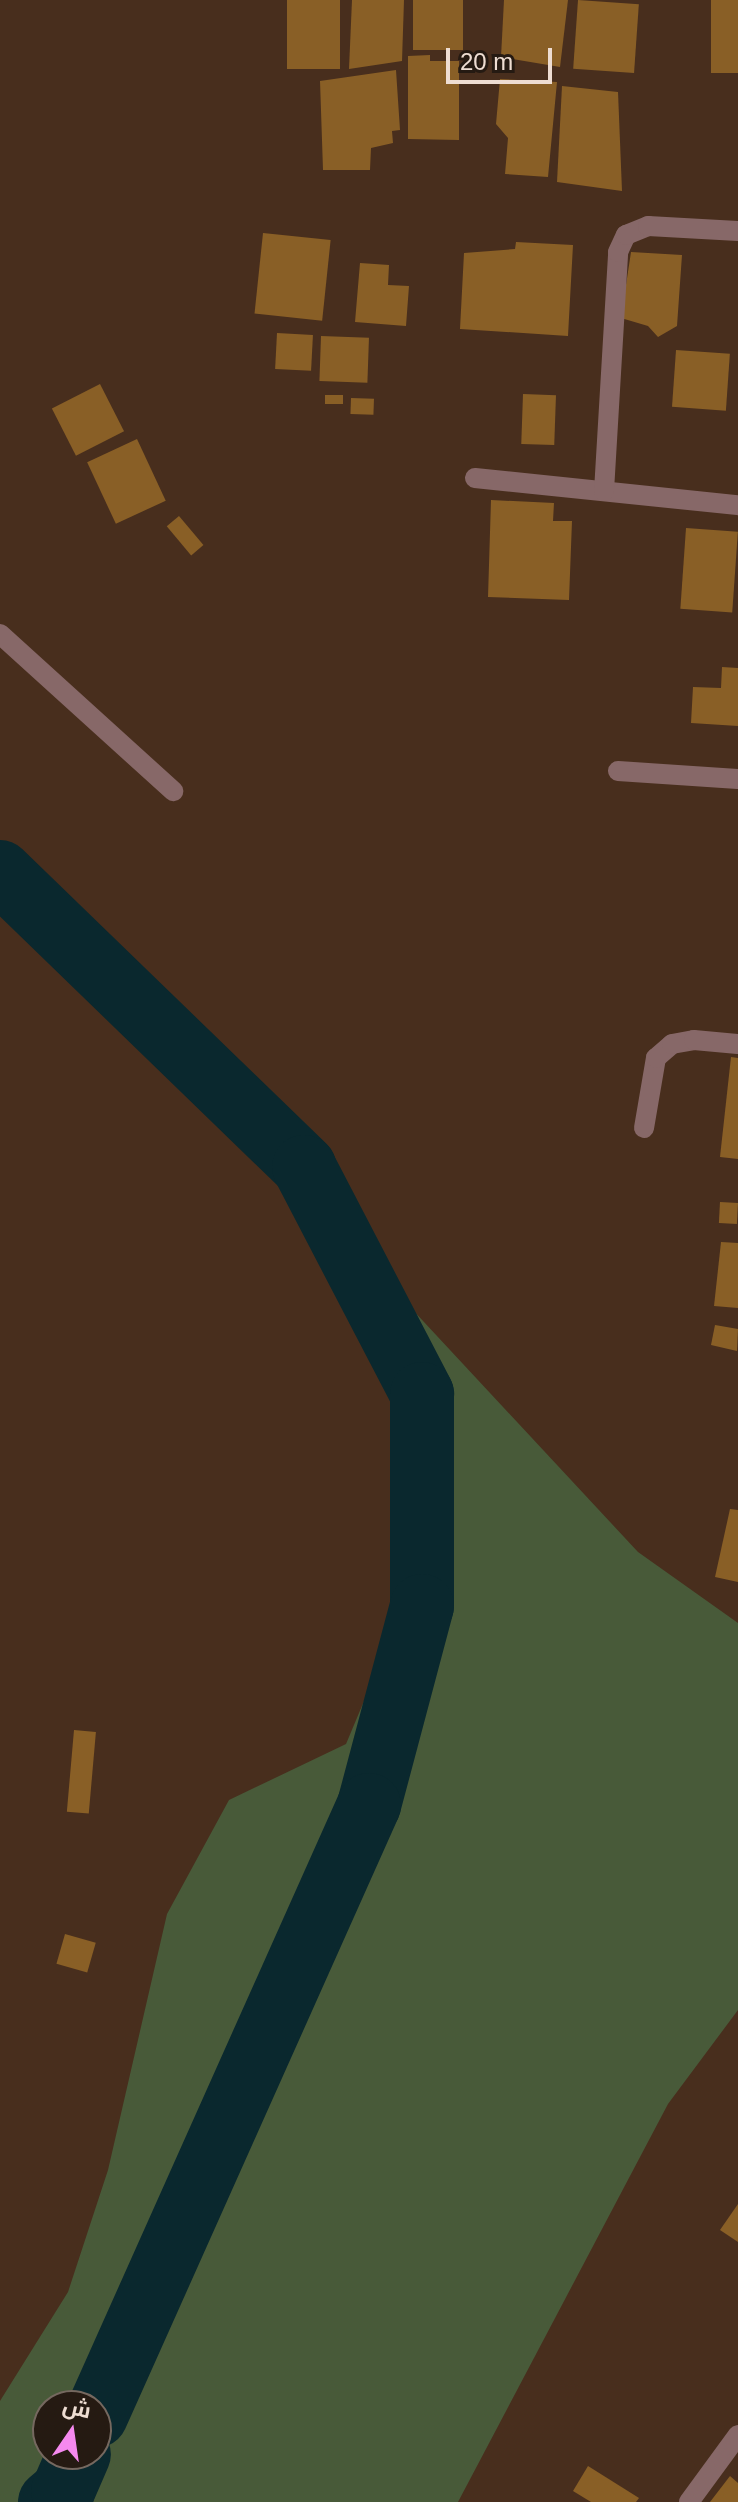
<!DOCTYPE html>
<meta charset="utf-8">
<style>
body{margin:0}
#map{position:relative;width:738px;height:2502px;overflow:hidden;background:#482e1d;font-family:Arial,Cairo,sans-serif}
div>[style]{position:absolute}
[style*='--x']{left:calc(var(--x)*1px);top:calc(var(--y)*1px);width:calc(var(--w)*1px);rotate:calc(var(--a)*1deg)}
.green>*{inset:0;background:#485a39}
.river>*{height:64px;margin:-32px;padding:0 32px;transform-origin:32px;border-radius:32px;background:#0a282e}
.building>*{inset:0;background:#895f26;transform-origin:0 0}
.minor>*{height:20px;margin:-10px;padding:0 10px;transform-origin:10px;border-radius:10px;background:#876868}
span{translate:-50% -50%;white-space:nowrap;text-align:center;line-height:1.15;-webkit-text-stroke:6px #251a12;paint-order:stroke}
.north{position:absolute;left:32px;top:2390px;width:80px;height:80px;box-sizing:border-box;background:#251a12;border:2px solid #75685f;border-radius:50%;rotate:13deg;font-size:22px;font-weight:700;line-height:32px;text-align:center;color:#eeddd2}
.north::after{content:'';display:block;margin:auto;width:28px;height:36px;background:#f589ef;clip-path:polygon(50% 0,100% 100%,50% 72%,0 100%)}
.scale{position:absolute;left:446px;top:48px;width:106px;height:36px;box-sizing:border-box;border:4px solid #eeddd2;border-top:0;padding-left:10px;font-size:24px;line-height:28px;white-space:nowrap;color:#eeddd2;-webkit-text-stroke:6px #251a12;paint-order:stroke}
</style>
<div id="map">
<div class="green">
<i style="clip-path:polygon(evenodd,384px 1279px,638px 1552px,738px 1623px,738px 2010px,668px 2104px,458px 2502px,0 2502px,0 2401px,68px 2292px,108px 2170px,167px 1914px,229px 1800px,346px 1744px,395px 1627px,408px 1501px,384px 1279px,48px 2406px,96px 2406px,96px 2454px,48px 2454px,48px 2406px)"></i>
</div>
<div class="river">
<i style="--x:0;--y:872;--w:424;--a:44.1"></i>
<i style="--x:304;--y:1167;--w:256;--a:62.5"></i>
<i style="--x:422;--y:1394;--w:212;--a:90"></i>
<i style="--x:422;--y:1606;--w:206;--a:104.9"></i>
<i style="--x:369;--y:1805;--w:669;--a:114.08"></i>
<i style="--x:50;--y:2502;--w:17;--a:-40"></i>
<i style="--x:63;--y:2491;--w:40;--a:-66.6"></i>
</div>
<div class="building">
<i style="left:287px;top:0;width:53px;height:69px"></i>
<i style="clip-path:polygon(352px 0,404px 0,402px 61px,349px 69px)"></i>
<i style="left:413px;top:0;width:50px;height:50px"></i>
<i style="clip-path:polygon(504px 0,568px 0,560px 67px,501px 57px)"></i>
<i style="left:578px;top:0;width:61px;height:69px;rotate:4deg"></i>
<i style="left:711px;top:0;width:27px;height:73px"></i>
<i style="clip-path:polygon(430px 55px,430px 61px,459px 61px,459px 140px,408px 139px,408px 56px)"></i>
<i style="clip-path:polygon(396px 70px,400px 130px,392px 131px,393px 143px,371px 148px,370px 170px,323px 170px,320px 81px)"></i>
<i style="clip-path:polygon(500px 79px,557px 82px,548px 177px,505px 174px,508px 138px,496px 124px)"></i>
<i style="clip-path:polygon(562px 86px,618px 92px,622px 191px,557px 182px)"></i>
<i style="left:263px;top:233px;width:68px;height:81px;rotate:6deg"></i>
<i style="clip-path:polygon(516px 242px,573px 245px,568px 336px,460px 329px,464px 253px,515px 249px)"></i>
<i style="clip-path:polygon(631px 252px,682px 255px,677px 326px,658px 337px,648px 326px,621px 318px)"></i>
<i style="clip-path:polygon(360px 263px,389px 265px,388px 285px,409px 286px,406px 326px,355px 322px)"></i>
<i style="left:277px;top:333px;width:36px;height:36px;rotate:3deg"></i>
<i style="left:321px;top:336px;width:48px;height:45px;rotate:2deg"></i>
<i style="left:676px;top:350px;width:54px;height:57px;rotate:4deg"></i>
<i style="left:100px;top:384px;width:53px;height:54px;rotate:63deg"></i>
<i style="left:523px;top:394px;width:33px;height:50px;rotate:2deg"></i>
<i style="left:325px;top:395px;width:18px;height:9px"></i>
<i style="left:351px;top:398px;width:23px;height:16px;rotate:2deg"></i>
<i style="left:137px;top:439px;width:68px;height:55px;rotate:65deg"></i>
<i style="clip-path:polygon(491px 500px,554px 503px,553px 521px,572px 521px,569px 600px,488px 597px)"></i>
<i style="left:179px;top:516px;width:38px;height:16px;rotate:50deg"></i>
<i style="left:686px;top:528px;width:52px;height:81px;rotate:4deg"></i>
<i style="clip-path:polygon(722px 667px,738px 668px,738px 726px,691px 723px,693px 687px,721px 688px)"></i>
<i style="clip-path:polygon(731px 1057px,738px 1058px,738px 1159px,720px 1157px)"></i>
<i style="left:720px;top:1202px;width:18px;height:21px;rotate:3deg"></i>
<i style="clip-path:polygon(721px 1242px,738px 1243px,738px 1308px,714px 1306px)"></i>
<i style="clip-path:polygon(715px 1325px,738px 1329px,737px 1351px,711px 1345px)"></i>
<i style="clip-path:polygon(730px 1509px,738px 1510px,738px 1582px,715px 1577px)"></i>
<i style="left:74px;top:1730px;width:22px;height:82px;rotate:5deg"></i>
<i style="left:65px;top:1934px;width:32px;height:31px;rotate:16deg"></i>
<i style="clip-path:polygon(738px 2204px,738px 2242px,720px 2230px)"></i>
<i style="clip-path:polygon(588px 2466px,639px 2498px,636px 2502px,591px 2502px,573px 2491px)"></i>
<i style="clip-path:polygon(730px 2476px,738px 2483px,738px 2502px,710px 2502px)"></i>
</div>
<div class="minor">
<i style="--x:475;--y:478;--w:264;--a:5.9"></i>
<i style="--x:604;--y:491;--w:239;--a:-86.6"></i>
<i style="--x:618;--y:252;--w:19;--a:-65"></i>
<i style="--x:626;--y:235;--w:24;--a:-22"></i>
<i style="--x:648;--y:226;--w:90;--a:3.2"></i>
<i style="--x:0;--y:634;--w:234;--a:42.2"></i>
<i style="--x:618;--y:771;--w:120;--a:3.8"></i>
<i style="--x:644;--y:1128;--w:71;--a:-80.3"></i>
<i style="--x:656;--y:1058;--w:21;--a:-41"></i>
<i style="--x:672;--y:1044;--w:22;--a:-10"></i>
<i style="--x:694;--y:1040;--w:44;--a:5.2"></i>
<i style="--x:689;--y:2502;--w:83;--a:-53.8"></i>
</div>
<div class="north">ش</div>
<div class="scale">20 m</div>
</div>
